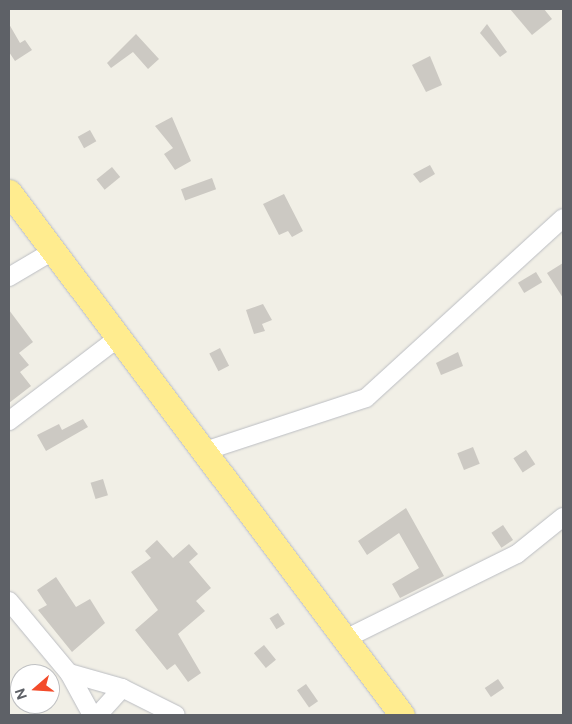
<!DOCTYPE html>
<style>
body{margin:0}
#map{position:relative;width:572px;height:724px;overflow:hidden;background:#f1efe6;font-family:Figtree,sans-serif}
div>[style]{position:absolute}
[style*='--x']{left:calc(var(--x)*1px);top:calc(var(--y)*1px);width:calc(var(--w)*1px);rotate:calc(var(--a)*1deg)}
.building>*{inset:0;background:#ccc9c3;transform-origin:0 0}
.roads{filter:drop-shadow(0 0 1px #bbbdc2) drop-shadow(0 0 1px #bbbdc2)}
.minor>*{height:18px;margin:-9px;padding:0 9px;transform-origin:9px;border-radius:9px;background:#fff}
.highway>*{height:25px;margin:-12.5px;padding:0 12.5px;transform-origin:12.5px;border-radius:12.5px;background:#ffec8f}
span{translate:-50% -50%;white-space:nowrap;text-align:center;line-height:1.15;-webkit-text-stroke:4px #fff;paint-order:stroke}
.frame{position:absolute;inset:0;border:10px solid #5e6167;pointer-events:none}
.north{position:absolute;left:10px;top:664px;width:50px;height:50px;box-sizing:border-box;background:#fff;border:1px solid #bfc0c2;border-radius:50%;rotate:251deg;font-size:14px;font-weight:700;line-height:20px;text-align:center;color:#5e6167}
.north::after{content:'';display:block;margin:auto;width:18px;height:22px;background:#f34b2a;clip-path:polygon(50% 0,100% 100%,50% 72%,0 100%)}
</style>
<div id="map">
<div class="building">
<i style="clip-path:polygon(510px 9px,544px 9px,552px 19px,532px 35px)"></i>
<i style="clip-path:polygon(9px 24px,20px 43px,25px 40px,32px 50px,15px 61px,9px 52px)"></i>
<i style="clip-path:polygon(487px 24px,507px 52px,500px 57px,480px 33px)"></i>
<i style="clip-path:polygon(136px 34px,159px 59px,148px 69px,133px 52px,111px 68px,107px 63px)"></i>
<i style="clip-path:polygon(430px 56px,442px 85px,426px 92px,412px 65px)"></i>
<i style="clip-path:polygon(172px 117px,191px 161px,175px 170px,164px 154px,173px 148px,155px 126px)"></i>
<i style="left:90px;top:130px;width:13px;height:14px;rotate:61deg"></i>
<i style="clip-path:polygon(430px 165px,435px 174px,420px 183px,413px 174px)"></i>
<i style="left:112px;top:167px;width:13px;height:20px;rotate:51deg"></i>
<i style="left:212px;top:178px;width:12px;height:33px;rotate:70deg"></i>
<i style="clip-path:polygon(284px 194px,303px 231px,292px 237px,288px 231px,279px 235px,263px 204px)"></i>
<i style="clip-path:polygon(563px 263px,563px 298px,547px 273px)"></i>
<i style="left:536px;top:272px;width:12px;height:21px;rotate:59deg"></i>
<i style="clip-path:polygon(263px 304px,272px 320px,262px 324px,265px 331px,254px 334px,246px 310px)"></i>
<i style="clip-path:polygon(9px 310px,33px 342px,19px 353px,29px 365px,20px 372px,31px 386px,9px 403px)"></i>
<i style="left:220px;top:348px;width:20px;height:12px;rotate:63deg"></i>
<i style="clip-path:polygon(458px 352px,463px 366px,441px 375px,436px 363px)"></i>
<i style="clip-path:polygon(83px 419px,88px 427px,46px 451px,37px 435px,59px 424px,62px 430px)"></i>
<i style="left:473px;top:447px;width:18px;height:17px;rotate:68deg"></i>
<i style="left:526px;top:450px;width:17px;height:15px;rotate:57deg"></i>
<i style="left:103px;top:479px;width:17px;height:13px;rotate:73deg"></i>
<i style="clip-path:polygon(406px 508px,444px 576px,400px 598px,392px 584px,419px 568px,399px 533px,367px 555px,358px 541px)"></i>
<i style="left:503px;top:525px;width:18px;height:14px;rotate:56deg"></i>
<i style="clip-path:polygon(157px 540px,173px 558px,189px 544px,198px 554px,189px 562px,211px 588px,196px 601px,205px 611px,178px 634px,201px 673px,188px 682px,175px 664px,167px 670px,135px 630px,158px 610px,131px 572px,151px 558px,145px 551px)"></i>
<i style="clip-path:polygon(56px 577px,76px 607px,90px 599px,105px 623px,72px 652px,38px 610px,47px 605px,37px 590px)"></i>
<i style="left:278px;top:613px;width:13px;height:10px;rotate:58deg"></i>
<i style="left:264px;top:645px;width:19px;height:13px;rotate:51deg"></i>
<i style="left:498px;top:679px;width:11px;height:16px;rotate:56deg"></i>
<i style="left:306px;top:684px;width:21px;height:11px;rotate:55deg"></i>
</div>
<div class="roads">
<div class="minor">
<i style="--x:9;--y:277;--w:51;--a:-30.6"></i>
<i style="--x:9;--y:421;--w:137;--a:-37.3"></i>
<i style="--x:205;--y:451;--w:169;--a:-18.2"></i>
<i style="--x:366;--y:398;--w:267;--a:-42.4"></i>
<i style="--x:9;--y:601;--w:94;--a:50.2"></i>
<i style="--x:69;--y:673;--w:55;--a:15.8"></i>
<i style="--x:122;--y:688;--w:60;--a:26.6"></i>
<i style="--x:345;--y:639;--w:192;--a:-26.3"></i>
<i style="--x:517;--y:554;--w:59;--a:-38.8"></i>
<i style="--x:69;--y:673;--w:48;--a:61.3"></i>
<i style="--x:98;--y:715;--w:36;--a:-48"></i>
</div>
<div class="highway">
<i style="--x:9;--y:192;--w:654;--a:53.08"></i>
</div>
</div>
<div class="frame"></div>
<div class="north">N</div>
</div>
